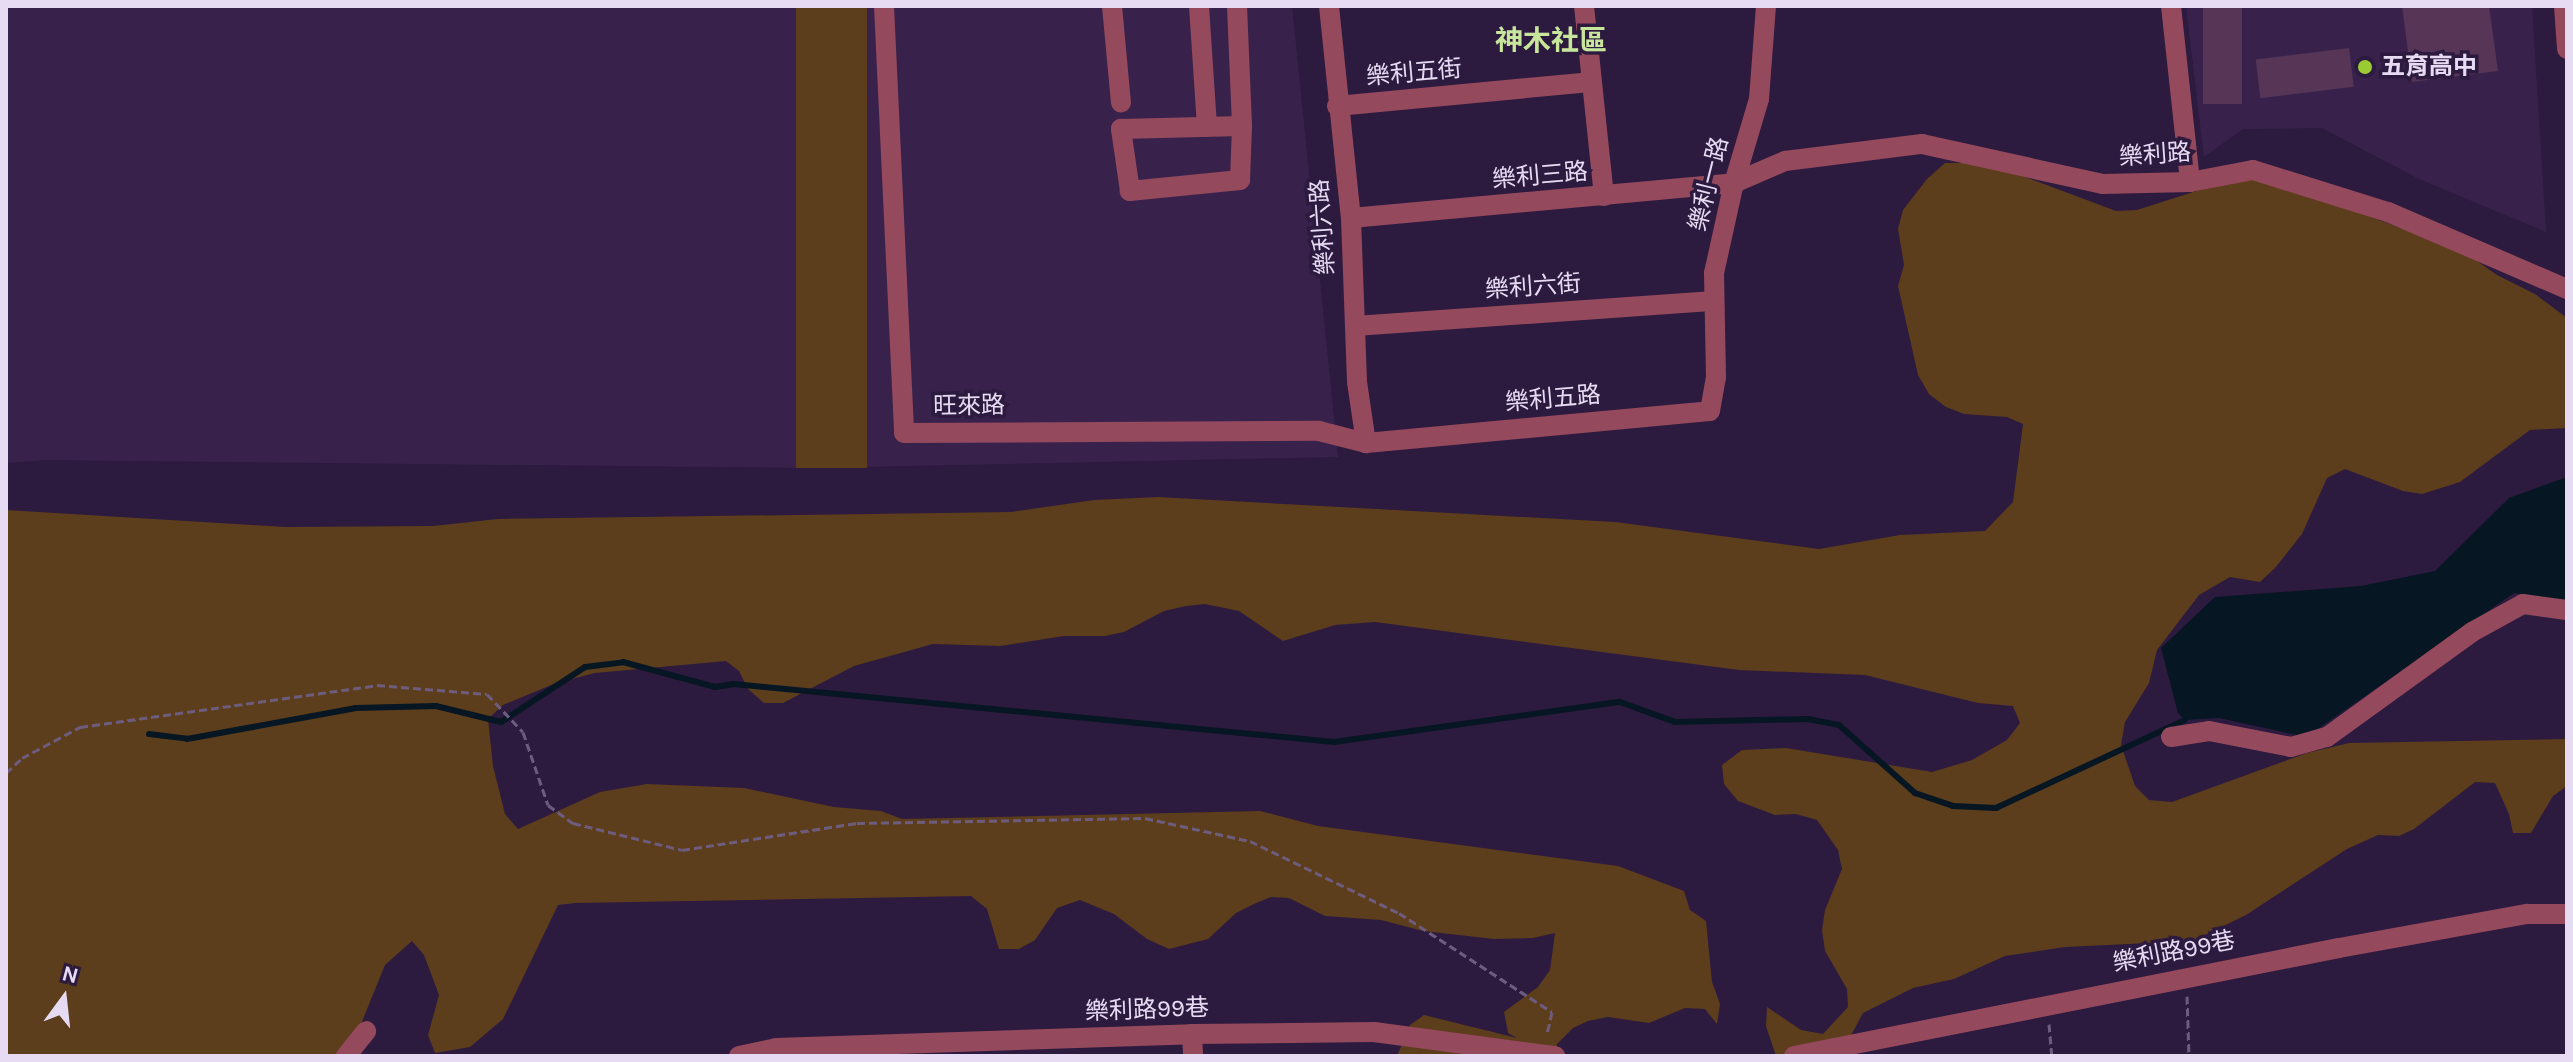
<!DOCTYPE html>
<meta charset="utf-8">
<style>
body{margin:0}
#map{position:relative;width:2573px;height:1062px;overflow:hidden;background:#2d1a3f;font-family:Karla,"Noto Sans TC",sans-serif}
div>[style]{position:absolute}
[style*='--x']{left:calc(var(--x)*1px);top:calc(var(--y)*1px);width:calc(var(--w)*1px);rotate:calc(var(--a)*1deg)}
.built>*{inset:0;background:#38224c}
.green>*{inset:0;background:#5c3d1c;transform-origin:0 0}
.water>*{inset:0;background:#061622}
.stream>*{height:6px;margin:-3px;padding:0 3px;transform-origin:3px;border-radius:3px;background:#061622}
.building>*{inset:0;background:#563557;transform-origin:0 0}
.path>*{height:3px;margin-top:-1.5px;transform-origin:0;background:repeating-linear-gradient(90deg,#6d5c7d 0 8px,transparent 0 12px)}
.minor>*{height:20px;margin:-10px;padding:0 10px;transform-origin:10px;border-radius:10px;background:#95495c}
.dots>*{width:22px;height:22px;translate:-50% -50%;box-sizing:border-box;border:4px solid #2d1a3f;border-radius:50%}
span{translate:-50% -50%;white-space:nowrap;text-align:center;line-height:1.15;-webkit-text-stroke:7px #2d1a3f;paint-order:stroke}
.poi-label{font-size:24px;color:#e6dbf3;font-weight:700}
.left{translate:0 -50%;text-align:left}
.street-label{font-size:24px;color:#e6dbf3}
.quarter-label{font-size:28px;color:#c8e59c;font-weight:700}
.frame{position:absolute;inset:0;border:8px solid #e6dbf3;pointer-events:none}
.north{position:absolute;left:24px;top:958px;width:80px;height:80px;-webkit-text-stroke:6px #2d1a3f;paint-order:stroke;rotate:15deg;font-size:22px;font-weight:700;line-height:32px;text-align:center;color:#e6dbf3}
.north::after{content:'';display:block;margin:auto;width:28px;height:36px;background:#e6dbf3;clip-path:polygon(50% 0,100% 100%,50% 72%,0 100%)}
</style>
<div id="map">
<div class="built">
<i style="clip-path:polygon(19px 6px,1292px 6px,1338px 457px,808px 468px,45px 460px,6px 463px,6px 8px)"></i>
<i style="clip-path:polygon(2186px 6px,2532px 6px,2546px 232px,2419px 179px,2322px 128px,2243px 129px,2204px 157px)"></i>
</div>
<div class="green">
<i style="left:796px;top:6px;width:71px;height:462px"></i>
<i style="clip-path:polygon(1945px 163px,1988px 163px,2116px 211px,2137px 210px,2237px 178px,2260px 175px,2464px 252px,2497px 275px,2535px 294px,2567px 318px,2567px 428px,2530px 430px,2460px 482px,2422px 494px,2403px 491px,2345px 469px,2327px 478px,2302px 534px,2275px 568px,2260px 582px,2230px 577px,2199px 595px,2157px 650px,2149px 683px,2125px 722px,2121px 745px,2135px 786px,2149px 800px,2172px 802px,2307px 753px,2349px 743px,2567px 739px,2567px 786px,2553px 796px,2531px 833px,2513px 833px,2509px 814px,2495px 783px,2475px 782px,2414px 829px,2399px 836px,2378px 835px,2347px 849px,2246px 915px,2193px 941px,2065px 947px,2005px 956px,1954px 979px,1913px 988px,1863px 1013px,1840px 1056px,1776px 1056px,1766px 1026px,1767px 1007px,1801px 1030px,1823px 1034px,1848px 1007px,1847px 989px,1825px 951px,1822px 930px,1825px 910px,1842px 869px,1838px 850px,1817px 820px,1796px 814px,1775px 815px,1738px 801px,1724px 784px,1722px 765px,1742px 750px,1786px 748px,1932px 772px,1972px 760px,2007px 740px,2020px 723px,2013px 706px,1978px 703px,1865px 675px,1739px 670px,1375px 622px,1335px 625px,1283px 641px,1239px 611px,1205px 604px,1186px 606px,1164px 611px,1124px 632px,1105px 636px,1064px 636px,1000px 646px,933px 644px,854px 666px,783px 703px,764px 703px,748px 689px,739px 671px,726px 661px,595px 673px,556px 683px,503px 705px,488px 719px,493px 766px,505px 814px,518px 829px,600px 792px,647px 784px,744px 788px,834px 807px,881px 811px,902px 819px,1260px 811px,1318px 826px,1618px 866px,1684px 891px,1690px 910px,1706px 921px,1712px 982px,1720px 1004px,1717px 1024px,1705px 1009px,1685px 1008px,1649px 1023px,1608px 1017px,1588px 1021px,1573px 1028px,1557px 1044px,1556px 1056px,1397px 1056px,1410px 1025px,1424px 1015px,1517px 1038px,1508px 1033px,1504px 1012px,1538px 987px,1550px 970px,1555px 933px,1533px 938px,1494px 939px,1423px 931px,1381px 920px,1325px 916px,1289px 898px,1271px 897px,1254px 904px,1236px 913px,1208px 939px,1169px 949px,1147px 939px,1114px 914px,1080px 900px,1057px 908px,1035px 940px,1019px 949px,999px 949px,987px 909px,971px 896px,575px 903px,558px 905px,503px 1019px,470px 1047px,435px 1053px,428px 1035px,439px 995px,424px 955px,412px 941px,385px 965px,348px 1056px,6px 1056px,6px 510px,285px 527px,433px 526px,498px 519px,1011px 512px,1094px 500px,1158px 497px,1615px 522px,1819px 549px,1900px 535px,1985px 531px,2013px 502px,2023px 424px,2007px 417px,1964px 414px,1946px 407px,1929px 394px,1918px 375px,1898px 286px,1904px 265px,1898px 229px,1903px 210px,1927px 179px)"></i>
</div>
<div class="water">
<i style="clip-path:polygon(2567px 477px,2567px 602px,2514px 593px,2306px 737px,2219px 718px,2185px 720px,2178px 713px,2161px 648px,2215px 597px,2361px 586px,2435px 571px,2509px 498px)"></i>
</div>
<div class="stream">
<i style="--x:149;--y:734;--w:38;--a:7"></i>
<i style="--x:187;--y:739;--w:172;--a:-10.4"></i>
<i style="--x:356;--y:708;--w:80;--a:-1.4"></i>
<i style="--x:436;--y:706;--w:67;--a:13.8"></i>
<i style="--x:501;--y:722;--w:100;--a:-33.2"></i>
<i style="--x:585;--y:667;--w:38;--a:-7"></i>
<i style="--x:623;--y:662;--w:95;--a:15.2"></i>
<i style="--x:715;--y:687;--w:19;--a:-9"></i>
<i style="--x:734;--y:684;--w:603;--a:5.52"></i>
<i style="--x:1334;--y:742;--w:289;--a:-8"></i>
<i style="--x:1620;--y:702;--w:59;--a:20"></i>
<i style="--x:1675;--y:722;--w:133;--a:-1.3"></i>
<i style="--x:1808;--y:719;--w:32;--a:11"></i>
<i style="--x:1839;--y:725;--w:102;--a:41.8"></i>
<i style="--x:1915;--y:793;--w:40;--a:18.9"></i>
<i style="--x:1953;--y:806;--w:43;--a:2.7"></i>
<i style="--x:1996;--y:808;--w:208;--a:-25"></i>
</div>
<div class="building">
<i style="left:2203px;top:6px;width:39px;height:98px"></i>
<i style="clip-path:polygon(2402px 6px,2489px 6px,2498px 71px,2412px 82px)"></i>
<i style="left:2349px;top:48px;width:39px;height:94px;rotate:83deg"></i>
</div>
<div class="path">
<i style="--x:6;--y:773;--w:22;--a:-43"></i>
<i style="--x:22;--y:758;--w:66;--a:-28.1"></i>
<i style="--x:80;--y:727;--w:300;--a:-8"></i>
<i style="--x:377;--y:685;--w:110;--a:4.7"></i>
<i style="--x:487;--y:694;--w:52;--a:46.5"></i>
<i style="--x:523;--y:732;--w:77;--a:71.1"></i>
<i style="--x:548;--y:805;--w:31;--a:36"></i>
<i style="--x:573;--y:823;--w:112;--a:13.9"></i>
<i style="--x:682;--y:850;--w:177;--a:-8.8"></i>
<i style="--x:857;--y:823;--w:288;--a:-1"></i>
<i style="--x:1145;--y:818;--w:107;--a:12.4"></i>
<i style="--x:1250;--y:841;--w:165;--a:25.8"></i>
<i style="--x:1399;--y:913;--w:182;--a:32.9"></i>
<i style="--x:1552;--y:1012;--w:23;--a:103"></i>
<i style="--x:2187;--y:996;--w:60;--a:88.1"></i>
<i style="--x:2049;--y:1024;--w:32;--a:85"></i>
</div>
<div class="minor">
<i style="--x:884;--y:6;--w:427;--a:87.3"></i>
<i style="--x:904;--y:433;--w:415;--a:-0.3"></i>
<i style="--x:1319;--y:431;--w:49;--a:14.3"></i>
<i style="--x:1366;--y:443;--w:345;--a:-5.3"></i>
<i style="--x:1710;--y:411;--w:35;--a:-80"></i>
<i style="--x:1716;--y:377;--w:104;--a:-91.1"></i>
<i style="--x:1714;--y:273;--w:92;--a:-77.5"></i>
<i style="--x:1734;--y:183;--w:88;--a:-73.4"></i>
<i style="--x:1759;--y:99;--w:93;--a:-85.7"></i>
<i style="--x:1112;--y:6;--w:97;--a:84.7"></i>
<i style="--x:1199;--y:6;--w:121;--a:86.2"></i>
<i style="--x:1237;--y:6;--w:120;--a:87.6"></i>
<i style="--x:1242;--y:126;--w:54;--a:92.1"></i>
<i style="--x:1240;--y:180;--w:111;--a:174.3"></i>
<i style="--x:1130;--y:191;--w:63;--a:-98.3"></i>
<i style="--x:1121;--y:129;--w:121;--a:-1.4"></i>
<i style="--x:1329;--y:6;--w:213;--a:84.1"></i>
<i style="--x:1351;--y:218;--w:164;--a:87.9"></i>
<i style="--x:1357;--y:382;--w:62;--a:81.6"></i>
<i style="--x:1584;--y:6;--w:191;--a:84"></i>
<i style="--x:2171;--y:6;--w:177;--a:83.8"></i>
<i style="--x:2564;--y:6;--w:43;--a:86"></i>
<i style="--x:1337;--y:106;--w:254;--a:-5.4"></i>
<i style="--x:1351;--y:218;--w:385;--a:-5.2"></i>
<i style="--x:1734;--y:183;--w:56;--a:-23.3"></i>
<i style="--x:1785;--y:161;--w:138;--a:-7.1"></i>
<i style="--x:1922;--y:144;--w:184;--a:12.5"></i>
<i style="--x:2102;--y:184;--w:88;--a:-1.3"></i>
<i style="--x:2190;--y:182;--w:64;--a:-10.8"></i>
<i style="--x:2253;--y:170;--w:141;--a:17.3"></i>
<i style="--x:2388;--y:212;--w:195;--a:23.3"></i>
<i style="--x:1355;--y:326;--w:360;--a:-4"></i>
<i style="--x:2171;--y:737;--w:38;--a:-9"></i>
<i style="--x:2209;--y:731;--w:84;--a:11"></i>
<i style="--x:2291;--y:747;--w:37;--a:-16"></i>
<i style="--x:2327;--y:737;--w:179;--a:-35.9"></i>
<i style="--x:2472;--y:632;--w:58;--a:-28.8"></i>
<i style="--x:2523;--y:604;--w:44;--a:7.8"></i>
<i style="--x:1192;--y:1034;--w:22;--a:87"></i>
<i style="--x:346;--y:1056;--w:32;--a:-51"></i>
<i style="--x:739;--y:1056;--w:38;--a:-12"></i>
<i style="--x:776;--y:1048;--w:416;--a:-1.9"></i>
<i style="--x:1192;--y:1034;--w:182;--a:-0.6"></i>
<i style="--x:1374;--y:1032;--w:183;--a:7.6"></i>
<i style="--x:1794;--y:1056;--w:556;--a:-11.21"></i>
<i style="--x:2339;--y:948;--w:191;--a:-10.3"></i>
<i style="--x:2527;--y:914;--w:40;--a:0"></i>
</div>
<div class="dots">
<i style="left:2365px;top:67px;background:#9bcb33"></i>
</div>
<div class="poi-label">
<span class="left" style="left:2381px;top:67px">五育高中</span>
</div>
<div class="street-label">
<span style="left:1414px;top:73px;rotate:-5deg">樂利五街</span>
<span style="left:2155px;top:155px;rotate:-4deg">樂利路</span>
<span style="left:1540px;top:176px;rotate:-5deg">樂利三路</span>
<span style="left:1709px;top:184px;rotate:-76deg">樂利一路</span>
<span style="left:1323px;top:227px;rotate:-94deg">樂利六路</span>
<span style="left:1533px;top:287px;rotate:-4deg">樂利六街</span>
<span style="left:1553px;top:399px;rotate:-5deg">樂利五路</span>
<span style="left:969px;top:406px;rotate:-1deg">旺來路</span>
<span style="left:2174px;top:952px;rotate:-11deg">樂利路99巷</span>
<span style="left:1147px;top:1010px;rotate:-2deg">樂利路99巷</span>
</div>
<div class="quarter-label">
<span style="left:1551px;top:41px">神木社區</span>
</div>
<div class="frame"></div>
<div class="north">N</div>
</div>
